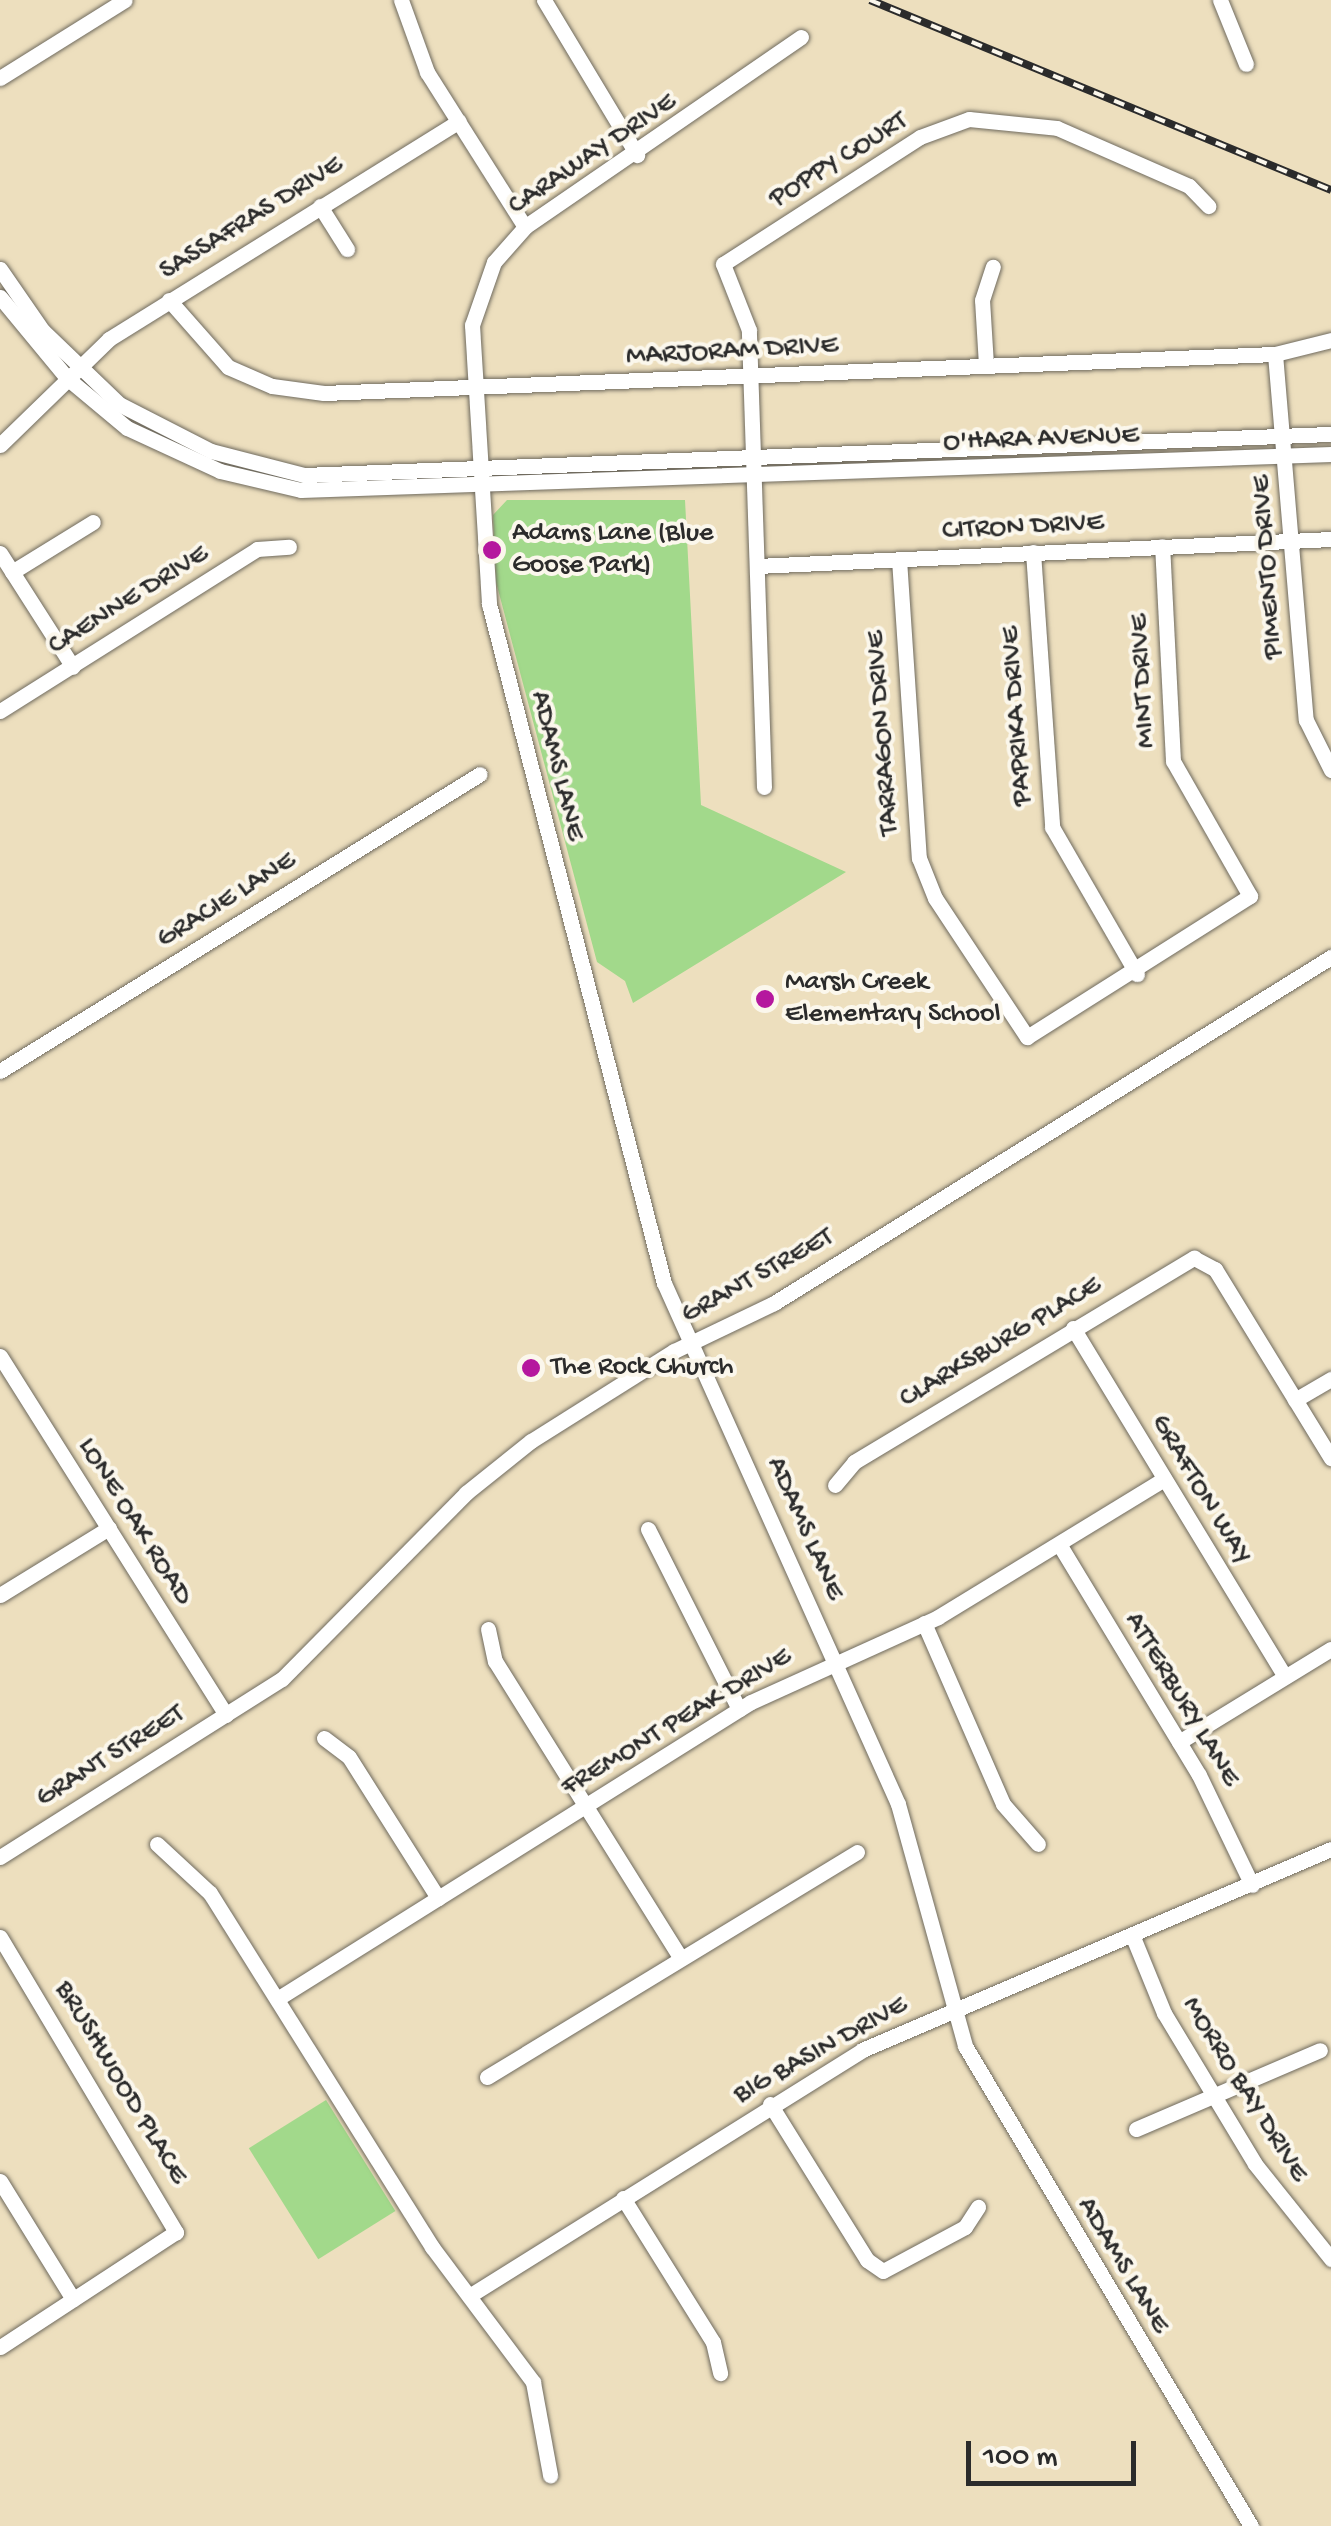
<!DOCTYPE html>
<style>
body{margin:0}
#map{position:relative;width:1331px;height:2526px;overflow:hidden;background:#eddfbe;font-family:"Gochi Hand",sans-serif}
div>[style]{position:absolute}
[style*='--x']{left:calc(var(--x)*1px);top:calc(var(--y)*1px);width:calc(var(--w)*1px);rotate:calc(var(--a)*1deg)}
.green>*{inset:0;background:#a2d98b;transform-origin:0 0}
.roads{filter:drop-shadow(0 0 2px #6f6a5e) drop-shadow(0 0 2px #6f6a5e)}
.minor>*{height:15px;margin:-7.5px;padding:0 7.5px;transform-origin:7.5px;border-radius:7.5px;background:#fff}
.rail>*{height:8px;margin-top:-4px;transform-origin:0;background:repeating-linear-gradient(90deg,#fbf7ec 0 11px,#2b2b2b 0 22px);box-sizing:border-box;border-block:2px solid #2b2b2b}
.dots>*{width:28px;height:28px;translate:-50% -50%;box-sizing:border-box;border:5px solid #fbf7ec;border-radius:50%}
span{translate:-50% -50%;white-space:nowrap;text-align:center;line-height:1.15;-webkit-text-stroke:8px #fbf7ec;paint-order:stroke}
.street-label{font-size:28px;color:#2b2b2b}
.poi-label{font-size:28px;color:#2b2b2b}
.left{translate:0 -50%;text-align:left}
.scale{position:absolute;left:966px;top:2441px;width:170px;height:45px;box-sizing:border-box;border:5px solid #2b2b2b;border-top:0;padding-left:12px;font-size:30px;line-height:35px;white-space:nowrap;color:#2b2b2b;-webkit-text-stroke:8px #fbf7ec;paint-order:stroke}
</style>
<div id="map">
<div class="green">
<i style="clip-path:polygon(507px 500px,685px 500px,701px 805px,846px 872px,633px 1003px,625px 981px,597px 962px,496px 582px,493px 515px)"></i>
<i style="left:326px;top:2100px;width:131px;height:91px;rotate:58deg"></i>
</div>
<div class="roads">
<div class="minor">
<i style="--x:401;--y:0;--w:77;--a:70.1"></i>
<i style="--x:427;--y:72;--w:183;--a:57.7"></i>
<i style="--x:544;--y:0;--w:181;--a:59"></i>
<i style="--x:1220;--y:0;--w:69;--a:67.9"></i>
<i style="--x:801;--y:37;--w:335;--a:145.5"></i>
<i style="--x:525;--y:227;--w:47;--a:131.5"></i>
<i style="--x:494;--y:262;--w:67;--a:109.2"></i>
<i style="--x:472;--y:325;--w:280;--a:86.5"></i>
<i style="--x:489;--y:604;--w:701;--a:75.55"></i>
<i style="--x:664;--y:1283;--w:571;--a:65.81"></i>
<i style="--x:898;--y:1804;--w:251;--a:74.5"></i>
<i style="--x:965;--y:2046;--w:559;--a:59.21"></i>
<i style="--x:0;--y:78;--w:147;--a:-32"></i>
<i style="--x:320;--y:206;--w:51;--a:57.9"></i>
<i style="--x:0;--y:269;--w:75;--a:55.3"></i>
<i style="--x:43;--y:331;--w:105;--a:43.8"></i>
<i style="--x:119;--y:404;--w:103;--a:27.1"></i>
<i style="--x:211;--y:451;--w:96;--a:14.5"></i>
<i style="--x:304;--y:475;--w:1028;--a:-2.29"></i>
<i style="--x:0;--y:297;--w:105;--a:50.4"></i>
<i style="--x:67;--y:378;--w:78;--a:39.8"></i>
<i style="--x:127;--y:428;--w:102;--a:24.8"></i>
<i style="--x:220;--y:471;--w:83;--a:13.2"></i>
<i style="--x:301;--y:490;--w:1031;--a:-2"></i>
<i style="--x:169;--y:300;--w:89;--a:48.6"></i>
<i style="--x:228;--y:367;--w:48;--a:23.4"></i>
<i style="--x:272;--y:386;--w:52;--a:7.7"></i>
<i style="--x:324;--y:393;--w:952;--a:-2.35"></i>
<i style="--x:1275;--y:354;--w:58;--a:-14"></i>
<i style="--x:1275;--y:354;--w:367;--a:85.2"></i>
<i style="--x:1306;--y:720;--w:56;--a:63.4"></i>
<i style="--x:986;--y:365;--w:65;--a:-93.5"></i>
<i style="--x:982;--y:300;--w:35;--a:-72"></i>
<i style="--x:0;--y:445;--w:152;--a:-44.2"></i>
<i style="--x:109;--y:339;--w:412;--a:-31.9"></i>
<i style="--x:1033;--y:552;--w:276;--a:86"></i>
<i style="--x:1052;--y:827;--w:170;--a:60"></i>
<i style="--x:0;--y:553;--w:135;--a:57.4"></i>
<i style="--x:899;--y:559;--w:300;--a:86.2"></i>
<i style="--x:919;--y:858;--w:43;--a:68.2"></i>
<i style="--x:935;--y:898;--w:167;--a:56.5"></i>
<i style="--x:1027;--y:1037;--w:264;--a:-32.3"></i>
<i style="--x:1250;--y:896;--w:155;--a:-119.7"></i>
<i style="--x:1173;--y:761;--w:215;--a:-92.9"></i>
<i style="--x:757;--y:566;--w:575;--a:-2.69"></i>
<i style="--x:12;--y:572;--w:95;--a:-31.7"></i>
<i style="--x:0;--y:711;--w:304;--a:-32.2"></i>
<i style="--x:257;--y:549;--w:32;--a:-4"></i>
<i style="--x:764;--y:787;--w:457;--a:-91.9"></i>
<i style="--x:749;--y:330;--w:71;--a:-111.5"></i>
<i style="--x:723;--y:264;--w:234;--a:-32.8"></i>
<i style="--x:920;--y:137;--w:52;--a:-20.2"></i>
<i style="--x:969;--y:119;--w:88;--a:5.8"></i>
<i style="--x:1057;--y:128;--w:144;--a:23.7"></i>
<i style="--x:1189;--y:186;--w:28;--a:46"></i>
<i style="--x:0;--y:1071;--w:564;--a:-31.75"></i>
<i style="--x:1073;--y:1328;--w:408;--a:58.7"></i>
<i style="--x:0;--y:1356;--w:424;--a:57.8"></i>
<i style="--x:1295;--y:1400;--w:42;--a:-30.3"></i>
<i style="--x:835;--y:1485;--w:30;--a:-50"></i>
<i style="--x:854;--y:1462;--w:397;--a:-31"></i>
<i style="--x:1194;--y:1258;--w:24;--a:28"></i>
<i style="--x:1215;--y:1269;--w:222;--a:58.5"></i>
<i style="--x:648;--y:1529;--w:202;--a:63.2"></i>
<i style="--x:1059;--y:1544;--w:270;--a:58.8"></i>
<i style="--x:1199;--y:1775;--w:122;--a:64.3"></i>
<i style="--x:0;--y:1595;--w:128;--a:-31.6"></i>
<i style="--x:924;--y:1623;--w:197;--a:66.4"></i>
<i style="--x:1003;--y:1804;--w:53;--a:48.8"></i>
<i style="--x:488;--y:1629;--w:33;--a:78"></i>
<i style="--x:495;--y:1661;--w:349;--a:58"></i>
<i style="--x:324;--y:1738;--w:31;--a:37"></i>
<i style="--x:349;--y:1757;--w:167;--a:57.7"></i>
<i style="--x:1179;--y:1742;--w:178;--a:-31.5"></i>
<i style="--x:157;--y:1844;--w:72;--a:42.8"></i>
<i style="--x:210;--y:1893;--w:418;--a:57.9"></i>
<i style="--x:432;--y:2247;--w:169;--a:53.2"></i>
<i style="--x:533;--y:2382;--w:95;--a:79.6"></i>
<i style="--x:0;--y:1857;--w:333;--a:-32.3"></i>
<i style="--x:282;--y:1679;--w:262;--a:-45.3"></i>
<i style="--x:466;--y:1493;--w:83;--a:-38.7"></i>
<i style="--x:531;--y:1441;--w:169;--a:-32.2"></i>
<i style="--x:674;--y:1351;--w:111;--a:-25.6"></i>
<i style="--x:774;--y:1303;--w:656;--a:-31.85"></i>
<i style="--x:0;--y:1937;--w:344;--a:59.2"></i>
<i style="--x:176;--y:2232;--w:210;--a:146.8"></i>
<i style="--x:1133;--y:1937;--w:82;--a:67.8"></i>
<i style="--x:1164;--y:2013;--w:176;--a:58.9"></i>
<i style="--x:1255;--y:2164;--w:122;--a:51.3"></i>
<i style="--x:277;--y:1999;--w:559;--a:-32.07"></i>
<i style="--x:751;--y:1702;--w:205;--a:-24.4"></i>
<i style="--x:938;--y:1617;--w:265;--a:-31.4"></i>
<i style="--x:487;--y:2077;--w:433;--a:-31.3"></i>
<i style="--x:770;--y:2104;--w:184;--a:58.1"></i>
<i style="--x:867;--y:2260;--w:19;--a:35"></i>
<i style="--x:883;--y:2271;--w:93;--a:-28.2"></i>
<i style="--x:965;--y:2227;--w:24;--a:-57"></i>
<i style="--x:1136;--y:2129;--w:200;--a:-23.2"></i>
<i style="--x:0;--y:2181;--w:139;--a:58.3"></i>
<i style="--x:623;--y:2198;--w:170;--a:58"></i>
<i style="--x:713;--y:2342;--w:32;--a:77"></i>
<i style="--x:469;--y:2296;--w:464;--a:-32"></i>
<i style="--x:862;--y:2050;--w:510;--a:-23.2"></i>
</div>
</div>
<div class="rail">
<i style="--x:870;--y:0;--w:499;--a:22.4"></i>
</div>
<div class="dots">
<i style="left:492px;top:550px;background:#b5179e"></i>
<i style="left:765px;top:999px;background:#b5179e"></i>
<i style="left:531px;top:1368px;background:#b5179e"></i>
</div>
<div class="street-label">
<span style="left:593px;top:155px;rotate:-34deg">CARAWAY DRIVE</span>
<span style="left:839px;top:161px;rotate:-32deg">POPPY COURT</span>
<span style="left:252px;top:219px;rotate:-32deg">SASSAFRAS DRIVE</span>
<span style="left:732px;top:352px;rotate:-3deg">MARJORAM DRIVE</span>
<span style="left:1041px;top:440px;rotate:-2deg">O'HARA AVENUE</span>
<span style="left:1023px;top:528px;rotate:-3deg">CITRON DRIVE</span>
<span style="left:1269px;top:567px;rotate:-94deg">PIMENTO DRIVE</span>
<span style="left:129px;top:601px;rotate:-32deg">CAENNE DRIVE</span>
<span style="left:1144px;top:681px;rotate:-93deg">MINT DRIVE</span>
<span style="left:1018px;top:716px;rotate:-94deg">PAPRIKA DRIVE</span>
<span style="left:884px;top:733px;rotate:-94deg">TARRAGON DRIVE</span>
<span style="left:556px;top:766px;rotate:76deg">ADAMS LANE</span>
<span style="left:227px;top:901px;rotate:-32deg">GRACIE LANE</span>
<span style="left:758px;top:1277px;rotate:-29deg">GRANT STREET</span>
<span style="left:1001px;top:1343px;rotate:-31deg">CLARKSBURG PLACE</span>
<span style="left:1200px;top:1490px;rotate:59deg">GRAFTON WAY</span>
<span style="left:134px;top:1522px;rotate:58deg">LONE OAK ROAD</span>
<span style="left:804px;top:1529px;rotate:66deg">ADAMS LANE</span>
<span style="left:1181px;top:1700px;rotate:59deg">ATTERBURY LANE</span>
<span style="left:677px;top:1723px;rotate:-31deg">FREMONT PEAK DRIVE</span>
<span style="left:111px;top:1757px;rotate:-32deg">GRANT STREET</span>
<span style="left:821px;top:2051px;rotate:-29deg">BIG BASIN DRIVE</span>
<span style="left:120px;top:2083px;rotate:59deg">BRUSHWOOD PLACE</span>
<span style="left:1244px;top:2090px;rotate:58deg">MORRO BAY DRIVE</span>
<span style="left:1122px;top:2266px;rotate:59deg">ADAMS LANE</span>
</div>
<div class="poi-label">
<span class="left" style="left:512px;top:550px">Adams Lane (Blue<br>Goose Park)</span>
<span class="left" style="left:785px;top:999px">Marsh Creek<br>Elementary School</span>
<span class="left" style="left:551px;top:1368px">The Rock Church</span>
</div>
<div class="scale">100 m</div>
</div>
